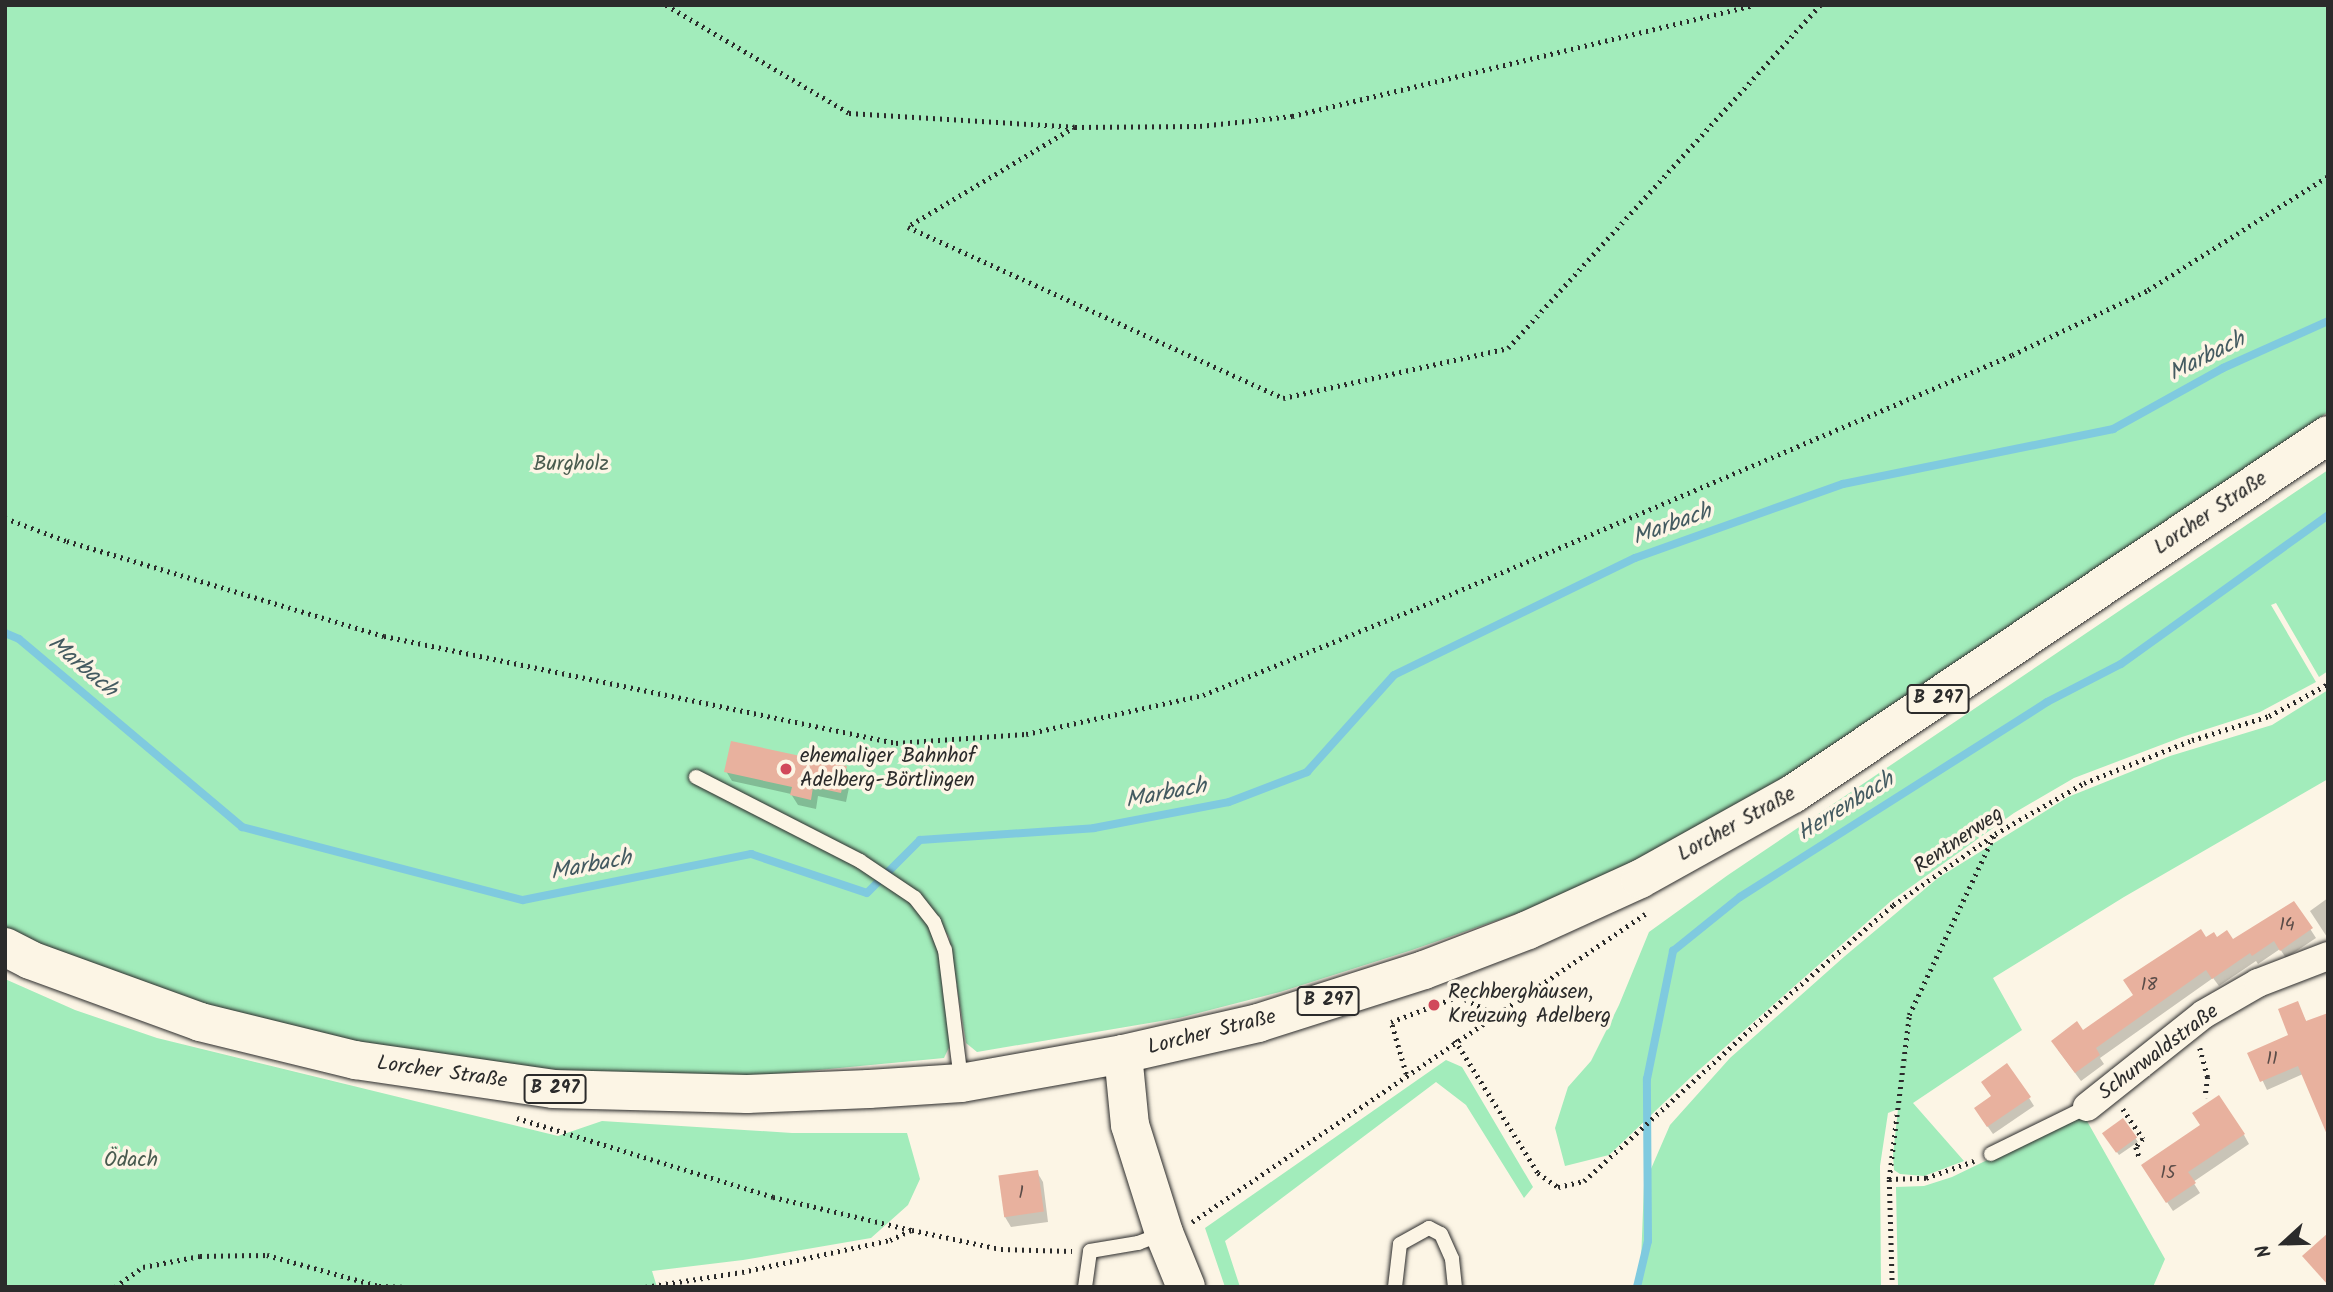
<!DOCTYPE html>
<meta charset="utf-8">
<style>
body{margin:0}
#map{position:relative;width:2333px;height:1292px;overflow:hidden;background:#fcf5e5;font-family:Kalam,sans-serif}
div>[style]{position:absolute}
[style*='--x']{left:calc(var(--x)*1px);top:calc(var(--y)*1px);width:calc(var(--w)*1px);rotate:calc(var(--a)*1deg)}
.green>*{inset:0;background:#a2ecbb}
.shadow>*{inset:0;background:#0003}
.stream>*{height:8px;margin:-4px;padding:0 4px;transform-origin:4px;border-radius:4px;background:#7fcadf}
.building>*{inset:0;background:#e8b19e;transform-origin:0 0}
.path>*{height:4.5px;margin-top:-2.25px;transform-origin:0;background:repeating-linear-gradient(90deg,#2b2b2b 0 2px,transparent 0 7px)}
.roads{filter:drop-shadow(0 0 2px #2b2b2b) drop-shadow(0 0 2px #2b2b2b)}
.service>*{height:14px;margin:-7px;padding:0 7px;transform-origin:7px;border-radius:7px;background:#fcf5e5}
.minor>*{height:28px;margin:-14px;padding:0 14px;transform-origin:14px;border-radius:14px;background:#fcf5e5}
.secondary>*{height:38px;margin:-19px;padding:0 19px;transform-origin:19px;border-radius:19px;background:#fcf5e5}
.primary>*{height:38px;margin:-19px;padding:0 19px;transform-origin:19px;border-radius:19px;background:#fcf5e5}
.dots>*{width:19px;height:19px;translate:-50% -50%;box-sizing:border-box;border:4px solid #fcf5e5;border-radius:50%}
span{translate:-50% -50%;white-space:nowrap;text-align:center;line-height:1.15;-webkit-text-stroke:7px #fcf5e5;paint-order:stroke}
.number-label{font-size:18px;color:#5a4c48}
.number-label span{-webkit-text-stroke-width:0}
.shield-label span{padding:2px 5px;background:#fcf5e5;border:2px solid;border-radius:5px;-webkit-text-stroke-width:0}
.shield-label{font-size:19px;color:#2b2b2b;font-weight:700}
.park-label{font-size:21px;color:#495b4f}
.street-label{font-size:21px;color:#2b2b2b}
.poi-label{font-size:21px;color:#2b2b2b}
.left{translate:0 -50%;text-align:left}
.water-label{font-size:23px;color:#445b61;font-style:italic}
.frame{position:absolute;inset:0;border:7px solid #2b2b2b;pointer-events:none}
.north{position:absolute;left:2249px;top:1208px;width:70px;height:70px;-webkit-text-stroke:5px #fcf5e5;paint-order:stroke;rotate:248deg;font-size:19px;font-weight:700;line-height:28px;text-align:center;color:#2b2b2b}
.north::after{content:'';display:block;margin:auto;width:24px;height:32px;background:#2b2b2b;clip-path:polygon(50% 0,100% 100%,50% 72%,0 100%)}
</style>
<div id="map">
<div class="green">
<i style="clip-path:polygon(5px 5px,2328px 5px,2328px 412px,1763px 793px,1640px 860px,1535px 907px,1412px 950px,1280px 992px,1179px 1018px,977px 1052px,966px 1043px,949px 937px,935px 916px,904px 896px,926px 922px,939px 952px,952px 1041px,944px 1058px,766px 1075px,622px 1077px,475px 1061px,351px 1042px,190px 1000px,5px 932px)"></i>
<i style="clip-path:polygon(2328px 470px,2328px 671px,2319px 677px,2276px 603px,2271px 605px,2316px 682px,2260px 712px,2182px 737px,2074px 778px,2014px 813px,1891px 901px,1691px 1077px,1609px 1155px,1565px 1166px,1555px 1128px,1568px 1087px,1591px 1061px,1619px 1005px,1649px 932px,1728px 875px)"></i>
<i style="clip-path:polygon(2328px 690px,2328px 779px,2124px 897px,1993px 978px,2022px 1030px,1913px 1103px,1964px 1161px,1924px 1176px,1900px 1174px,1894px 1170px,1893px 1155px,1898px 1109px,1888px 1113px,1880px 1166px,1881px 1287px,1640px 1287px,1644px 1185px,1670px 1125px,1730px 1058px,1845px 956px,1938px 878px,2068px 797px,2170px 756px,2272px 725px)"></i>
<i style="clip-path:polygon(5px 979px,75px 1010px,157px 1038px,558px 1136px,602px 1121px,792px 1133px,907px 1133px,920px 1179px,908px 1205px,871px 1238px,743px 1260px,652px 1271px,657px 1287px,5px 1287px)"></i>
<i style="clip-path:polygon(1446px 1060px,1462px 1067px,1533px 1187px,1524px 1198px,1466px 1105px,1436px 1082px,1225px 1241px,1240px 1287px,1225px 1287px,1205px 1228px)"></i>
<i style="clip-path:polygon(2083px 1114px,2165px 1259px,2153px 1287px,1898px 1287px,1896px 1187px,1924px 1186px,1952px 1177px)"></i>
</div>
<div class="shadow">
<i style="clip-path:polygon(846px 768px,851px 778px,846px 802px,818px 796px,816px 809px,798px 805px,791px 794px,732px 781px,726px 771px)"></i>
<i style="clip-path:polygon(2328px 898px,2328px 936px,2327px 937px,2310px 911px)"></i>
<i style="clip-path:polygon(2294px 904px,2316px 938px,2286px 958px,2280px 949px,2258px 964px,2256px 961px,2219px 986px,2213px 978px,2100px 1058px,2104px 1064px,2081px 1081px,2058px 1050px,2135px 996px,2206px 939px,2233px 941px)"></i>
<i style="clip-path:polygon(2297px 1003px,2307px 1023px,2303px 1074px,2267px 1090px,2250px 1054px,2290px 1036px)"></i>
<i style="clip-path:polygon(1992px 1097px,2029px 1098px,2034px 1106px,1993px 1134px,1981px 1117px)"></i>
<i style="clip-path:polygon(2123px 1120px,2138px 1142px,2119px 1155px,2107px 1138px)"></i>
<i style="clip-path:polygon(2202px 1126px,2244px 1135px,2249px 1144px,2193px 1182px,2200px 1193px,2173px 1211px,2149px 1175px)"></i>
<i style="clip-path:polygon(1037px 1172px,1043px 1182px,1048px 1222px,1011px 1227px,1005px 1217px)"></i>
</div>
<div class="stream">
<i style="--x:5;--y:633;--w:15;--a:23"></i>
<i style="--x:19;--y:639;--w:292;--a:40.1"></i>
<i style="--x:242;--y:827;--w:290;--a:14.6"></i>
<i style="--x:523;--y:900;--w:233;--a:-11.4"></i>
<i style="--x:751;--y:854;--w:122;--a:18.6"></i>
<i style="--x:867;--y:893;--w:75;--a:-45"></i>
<i style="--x:920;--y:840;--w:174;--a:-3.9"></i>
<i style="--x:1094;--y:828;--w:137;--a:-10.9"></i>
<i style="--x:1229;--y:802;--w:84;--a:-21"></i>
<i style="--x:1307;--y:772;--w:130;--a:-48.1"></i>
<i style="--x:1394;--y:675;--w:268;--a:-25.9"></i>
<i style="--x:1635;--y:558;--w:221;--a:-19.6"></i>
<i style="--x:1843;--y:484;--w:276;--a:-11.5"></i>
<i style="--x:2113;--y:429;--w:126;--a:-29"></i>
<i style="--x:2223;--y:368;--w:115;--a:-24.1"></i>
<i style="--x:1637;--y:1287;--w:47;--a:-76.6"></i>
<i style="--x:1648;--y:1241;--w:162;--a:-90.4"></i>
<i style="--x:1647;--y:1079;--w:131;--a:-78.5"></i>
<i style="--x:1673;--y:951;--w:86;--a:-38.9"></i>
<i style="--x:1740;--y:897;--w:364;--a:-32.4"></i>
<i style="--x:2047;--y:702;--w:83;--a:-27.2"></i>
<i style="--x:2121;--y:664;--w:255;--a:-35.7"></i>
</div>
<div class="building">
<i style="clip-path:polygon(731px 741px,847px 766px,841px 793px,813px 787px,811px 800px,790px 795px,792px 787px,724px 772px)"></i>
<i style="clip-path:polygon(2294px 901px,2313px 928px,2280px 951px,2274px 941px,2252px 956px,2250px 953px,2212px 979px,2206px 970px,2096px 1048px,2100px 1055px,2075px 1073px,2051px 1041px,2077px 1021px,2083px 1030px,2133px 995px,2123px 980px,2201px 929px,2206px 937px,2214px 932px,2217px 937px,2227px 930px,2233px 939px)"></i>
<i style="clip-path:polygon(2298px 1001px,2306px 1021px,2328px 1013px,2328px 1137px,2298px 1066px,2260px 1082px,2247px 1053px,2288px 1035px,2278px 1009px)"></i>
<i style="clip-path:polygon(2007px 1063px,2031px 1097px,1987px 1127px,1974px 1108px,1991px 1096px,1981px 1082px)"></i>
<i style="clip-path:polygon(2219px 1095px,2245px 1134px,2188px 1172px,2196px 1183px,2166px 1203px,2141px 1165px,2200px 1125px,2192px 1113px)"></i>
<i style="left:2123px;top:1118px;width:24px;height:26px;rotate:54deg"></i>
<i style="left:1038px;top:1170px;width:42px;height:40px;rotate:82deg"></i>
<i style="clip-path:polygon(2328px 1233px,2328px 1285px,2302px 1256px)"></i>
</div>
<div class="path">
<i style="--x:666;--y:5;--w:212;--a:30.5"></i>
<i style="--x:849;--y:113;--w:226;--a:3.5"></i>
<i style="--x:1075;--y:127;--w:125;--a:-0.5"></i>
<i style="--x:1200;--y:126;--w:93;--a:-6.2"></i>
<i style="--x:1292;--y:116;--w:475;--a:-13.5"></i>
<i style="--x:1075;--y:127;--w:195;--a:149.1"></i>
<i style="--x:908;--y:227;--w:412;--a:24.5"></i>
<i style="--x:1283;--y:398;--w:230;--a:-12.5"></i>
<i style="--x:1508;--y:348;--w:464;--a:-47.7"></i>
<i style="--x:5;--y:518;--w:66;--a:20.4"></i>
<i style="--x:67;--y:541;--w:331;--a:16.7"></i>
<i style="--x:384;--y:636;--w:523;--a:11.8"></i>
<i style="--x:896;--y:743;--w:130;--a:-4"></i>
<i style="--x:1026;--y:734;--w:181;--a:-12.4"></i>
<i style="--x:1203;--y:695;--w:245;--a:-22.1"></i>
<i style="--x:1430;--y:603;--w:633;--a:-23.08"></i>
<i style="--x:2012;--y:355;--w:151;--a:-25.5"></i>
<i style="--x:2148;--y:290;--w:213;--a:-32.3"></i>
<i style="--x:1455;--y:1040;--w:157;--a:58"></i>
<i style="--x:1538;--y:1173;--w:24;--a:35"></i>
<i style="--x:1558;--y:1187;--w:27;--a:-13"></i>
<i style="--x:1584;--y:1181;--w:251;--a:-42.4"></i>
<i style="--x:1769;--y:1012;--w:164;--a:-40.8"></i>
<i style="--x:1893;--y:905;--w:124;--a:-34.8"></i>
<i style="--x:1995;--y:834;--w:103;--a:-29.8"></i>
<i style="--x:2084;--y:783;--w:116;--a:-21.7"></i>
<i style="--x:2192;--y:740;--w:81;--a:-17.3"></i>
<i style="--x:2269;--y:716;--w:67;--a:-28.5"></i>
<i style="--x:2200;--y:1048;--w:30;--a:75"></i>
<i style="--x:2208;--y:1077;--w:21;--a:98"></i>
<i style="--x:1406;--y:1074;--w:54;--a:-106.1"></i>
<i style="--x:1391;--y:1022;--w:73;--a:-20.9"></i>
<i style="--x:1459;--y:996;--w:39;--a:27"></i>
<i style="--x:2123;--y:1109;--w:36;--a:56"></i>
<i style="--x:2143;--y:1139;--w:11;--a:131"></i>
<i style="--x:2136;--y:1147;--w:13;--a:72"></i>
<i style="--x:517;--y:1118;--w:268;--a:17.1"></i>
<i style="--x:773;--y:1197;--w:143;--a:13.4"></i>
<i style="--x:912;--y:1230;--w:91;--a:12.1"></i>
<i style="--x:1001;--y:1249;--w:71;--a:1.6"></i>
<i style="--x:1889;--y:1179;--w:37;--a:-2"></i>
<i style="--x:1926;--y:1178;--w:51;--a:-19.5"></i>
<i style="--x:1192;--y:1222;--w:548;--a:-34.21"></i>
<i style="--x:115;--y:1287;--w:34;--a:-36"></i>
<i style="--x:143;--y:1267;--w:58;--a:-10.9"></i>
<i style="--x:200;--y:1256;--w:67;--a:-0.9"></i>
<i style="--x:267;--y:1255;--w:116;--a:15.5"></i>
<i style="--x:379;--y:1286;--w:23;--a:2"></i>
<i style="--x:645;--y:1287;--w:98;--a:-8.8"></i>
<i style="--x:742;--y:1272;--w:151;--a:-12.2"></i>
<i style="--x:890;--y:1240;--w:23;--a:-25"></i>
<i style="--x:1892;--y:1287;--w:108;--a:-91.6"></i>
<i style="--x:1889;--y:1179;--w:165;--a:-83"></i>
<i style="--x:1909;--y:1015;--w:199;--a:-64.7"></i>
</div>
<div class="roads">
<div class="service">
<i style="--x:696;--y:777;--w:184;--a:27.1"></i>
<i style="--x:860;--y:861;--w:66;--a:33.9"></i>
<i style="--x:915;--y:898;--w:31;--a:52"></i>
<i style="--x:934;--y:922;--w:30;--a:69"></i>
<i style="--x:945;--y:950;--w:132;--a:83"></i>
<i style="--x:1991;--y:1154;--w:107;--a:-26.1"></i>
<i style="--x:1085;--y:1287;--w:36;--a:-82"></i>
<i style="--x:1090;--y:1251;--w:49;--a:-9.5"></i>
<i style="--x:1138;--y:1243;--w:26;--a:-21"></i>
<i style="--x:1395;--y:1287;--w:43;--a:-83.4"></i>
<i style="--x:1400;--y:1244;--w:33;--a:-29"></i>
<i style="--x:1429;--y:1228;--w:13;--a:27"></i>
<i style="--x:1441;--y:1234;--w:27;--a:66"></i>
<i style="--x:1452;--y:1259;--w:28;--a:84"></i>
</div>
<div class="minor">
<i style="--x:2087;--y:1107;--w:149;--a:-38.5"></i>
<i style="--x:2204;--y:1014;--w:62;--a:-29.9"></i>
<i style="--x:2258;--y:983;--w:75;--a:-21.1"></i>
</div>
<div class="secondary">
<i style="--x:1123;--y:1054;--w:71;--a:84.4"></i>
<i style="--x:1130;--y:1125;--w:113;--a:72.5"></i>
<i style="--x:1164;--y:1233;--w:58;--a:67.8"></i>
</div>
<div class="primary">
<i style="--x:5;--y:947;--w:28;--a:27"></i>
<i style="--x:30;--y:960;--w:181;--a:20"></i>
<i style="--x:200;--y:1022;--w:160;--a:13.8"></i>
<i style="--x:355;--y:1060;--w:200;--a:8.3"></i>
<i style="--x:553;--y:1089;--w:194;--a:1.5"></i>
<i style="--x:747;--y:1094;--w:122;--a:-2.3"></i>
<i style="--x:869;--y:1089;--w:92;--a:-3.7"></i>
<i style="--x:961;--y:1083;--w:165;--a:-10.1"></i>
<i style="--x:1123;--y:1054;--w:139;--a:-12.9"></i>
<i style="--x:1258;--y:1023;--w:174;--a:-17.7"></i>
<i style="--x:1424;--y:970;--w:111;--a:-21"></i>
<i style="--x:1528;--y:930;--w:123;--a:-24.5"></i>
<i style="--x:1640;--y:879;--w:175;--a:-29.1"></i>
<i style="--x:1793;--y:794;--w:644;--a:-33.86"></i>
</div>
</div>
<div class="dots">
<i style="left:786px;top:769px;background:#d1495b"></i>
<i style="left:1434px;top:1005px;background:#d1495b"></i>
</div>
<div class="number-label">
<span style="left:2287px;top:926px">14</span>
<span style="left:2149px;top:986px">18</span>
<span style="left:2272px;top:1060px">11</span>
<span style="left:2168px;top:1174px">15</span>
<span style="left:1021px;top:1194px">1</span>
</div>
<div class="shield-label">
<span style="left:1938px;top:699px">B 297</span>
<span style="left:1328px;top:1001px">B 297</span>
<span style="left:555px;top:1089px">B 297</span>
</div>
<div class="park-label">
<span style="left:571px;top:465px">Burgholz</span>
<span style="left:131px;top:1161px">Ödach</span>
</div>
<div class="street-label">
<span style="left:2211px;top:514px;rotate:-34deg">Lorcher Straße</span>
<span style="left:1737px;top:825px;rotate:-29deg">Lorcher Straße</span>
<span style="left:1959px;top:841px;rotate:-34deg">Rentnerweg</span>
<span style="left:1212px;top:1033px;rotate:-14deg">Lorcher Straße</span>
<span style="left:2159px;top:1053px;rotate:-37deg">Schurwaldstraße</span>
<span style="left:442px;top:1073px;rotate:8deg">Lorcher Straße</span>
</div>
<div class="poi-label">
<span class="left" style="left:800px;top:769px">ehemaliger Bahnhof<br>Adelberg-Börtlingen</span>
<span class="left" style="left:1448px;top:1005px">Rechberghausen,<br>Kreuzung Adelberg</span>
</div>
<div class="water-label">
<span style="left:2207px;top:357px;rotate:-27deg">Marbach</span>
<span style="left:1672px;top:525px;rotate:-20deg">Marbach</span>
<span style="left:82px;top:667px;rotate:40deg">Marbach</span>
<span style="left:1166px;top:794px;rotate:-11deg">Marbach</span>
<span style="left:1846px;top:807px;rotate:-32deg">Herrenbach</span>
<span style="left:591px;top:866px;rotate:-11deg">Marbach</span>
</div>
<div class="frame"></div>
<div class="north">N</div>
</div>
